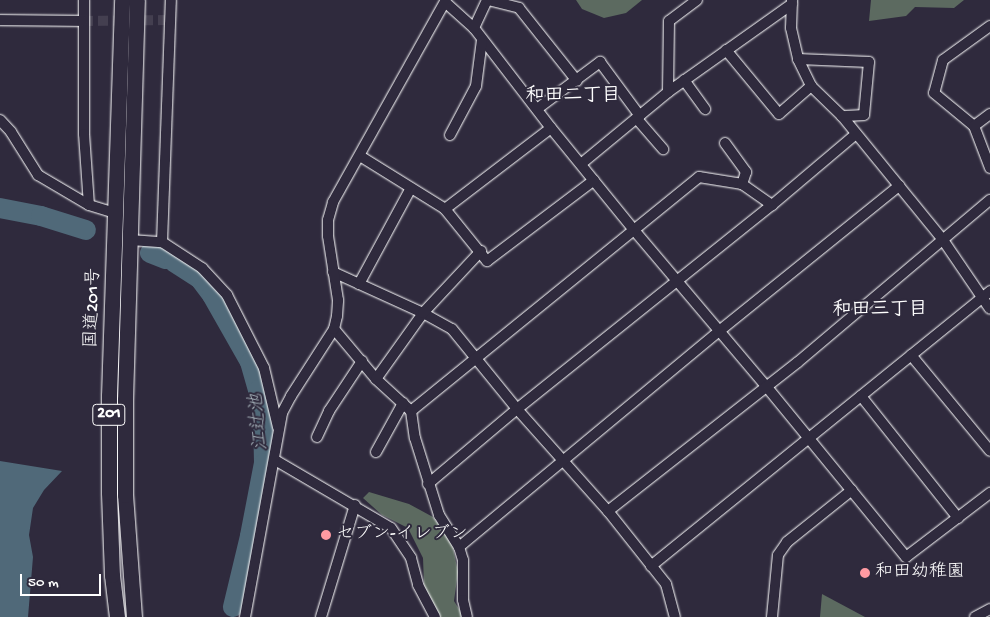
<!DOCTYPE html>
<meta charset="utf-8">
<style>
body{margin:0}
#map{position:relative;width:990px;height:617px;overflow:hidden;background:#2f2a3d;font-family:"Gochi Hand","Klee One",sans-serif}
div>[style]{position:absolute}
[style*='--x']{left:calc(var(--x)*1px);top:calc(var(--y)*1px);width:calc(var(--w)*1px);rotate:calc(var(--a)*1deg)}
.green>*{inset:0;background:#5c6a60}
.water>*{inset:0;background:#506979}
.river>*{height:20px;margin:-10px;padding:0 10px;transform-origin:10px;border-radius:10px;background:#506979}
.minor-tunnel>*{height:10px;margin-top:-5px;transform-origin:0;background:repeating-linear-gradient(90deg,#443f50 0 10px,transparent 0 15px)}
.roads{filter:drop-shadow(0 0 1px #fff) drop-shadow(0 0 1px #fff)}
.minor>*{height:10px;margin:-5px;padding:0 5px;transform-origin:5px;border-radius:5px;background:#2f2a3d}
.highway>*{height:15px;margin:-7.5px;padding:0 7.5px;transform-origin:7.5px;border-radius:7.5px;background:#2f2a3d}
.dots>*{width:14px;height:14px;translate:-50% -50%;box-sizing:border-box;border:2px solid #2f2a3d;border-radius:50%}
span{translate:-50% -50%;white-space:nowrap;text-align:center;line-height:1.15;-webkit-text-stroke:4px #2f2a3d;paint-order:stroke}
.shield-label span{padding:1px 4px;background:#2f2a3d;border:1px solid;border-radius:4px;-webkit-text-stroke-width:0}
.shield-label{font-size:16px;color:#fff;font-weight:700}
.street-label{font-size:18px;color:#fff}
.poi-label{font-size:18px;color:#fff}
.left{translate:0 -50%;text-align:left}
.neighbourhood-label{font-size:19px;color:#fff;font-weight:700}
.water-label{font-size:19px;color:#a8b4bc;font-style:italic}
.scale{position:absolute;left:20px;top:574px;width:81px;height:22px;box-sizing:border-box;border:2px solid #fff;border-top:0;padding-left:6px;font-size:15px;line-height:18px;white-space:nowrap;color:#fff;-webkit-text-stroke:4px #2f2a3d;paint-order:stroke}
</style>
<div id="map">
<div class="green">
<i style="clip-path:polygon(576px 0,642px 0,626px 13px,604px 18px,582px 9px)"></i>
<i style="clip-path:polygon(871px 0,964px 0,954px 8px,915px 7px,906px 16px,869px 21px)"></i>
<i style="clip-path:polygon(369px 492px,409px 504px,433px 517px,452px 543px,458px 572px,454px 601px,464px 617px,434px 617px,424px 585px,423px 558px,408px 528px,382px 515px,363px 498px)"></i>
<i style="clip-path:polygon(822px 594px,865px 617px,820px 617px)"></i>
</div>
<div class="water">
<i style="clip-path:polygon(0 461px,62px 471px,44px 490px,33px 508px,29px 535px,33px 557px,28px 617px,0 617px)"></i>
</div>
<div class="river">
<i style="--x:0;--y:208;--w:42;--a:11"></i>
<i style="--x:41;--y:216;--w:47;--a:17.3"></i>
<i style="--x:150;--y:253;--w:17;--a:21"></i>
<i style="--x:174;--y:262;--w:31;--a:33"></i>
<i style="--x:200;--y:279;--w:20;--a:53"></i>
<i style="--x:212;--y:295;--w:77;--a:60.4"></i>
<i style="--x:250;--y:362;--w:29;--a:74"></i>
<i style="--x:258;--y:390;--w:28;--a:80"></i>
<i style="--x:263;--y:418;--w:45;--a:88.7"></i>
<i style="--x:264;--y:463;--w:74;--a:100.9"></i>
<i style="--x:250;--y:536;--w:73;--a:103.5"></i>
</div>
<div class="minor-tunnel">
<i style="--x:83;--y:21;--w:87;--a:-0.7"></i>
</div>
<div class="roads">
<div class="minor">
<i style="--x:84;--y:0;--w:134;--a:90"></i>
<i style="--x:84;--y:134;--w:71;--a:86"></i>
<i style="--x:488;--y:0;--w:32;--a:14"></i>
<i style="--x:519;--y:8;--w:93;--a:51.5"></i>
<i style="--x:792;--y:0;--w:28;--a:92"></i>
<i style="--x:791;--y:28;--w:32;--a:77"></i>
<i style="--x:798;--y:59;--w:30;--a:64"></i>
<i style="--x:811;--y:86;--w:43;--a:44.1"></i>
<i style="--x:842;--y:116;--w:160;--a:50.8"></i>
<i style="--x:943;--y:240;--w:83;--a:55.7"></i>
<i style="--x:445;--y:2;--w:39;--a:42"></i>
<i style="--x:474;--y:28;--w:126;--a:52.4"></i>
<i style="--x:551;--y:128;--w:132;--a:50.9"></i>
<i style="--x:634;--y:230;--w:204;--a:49.8"></i>
<i style="--x:766;--y:386;--w:221;--a:50.7"></i>
<i style="--x:906;--y:557;--w:106;--a:-37.3"></i>
<i style="--x:0;--y:20;--w:83;--a:0.7"></i>
<i style="--x:990;--y:26;--w:58;--a:144.1"></i>
<i style="--x:943;--y:60;--w:34;--a:105"></i>
<i style="--x:934;--y:93;--w:52;--a:39.5"></i>
<i style="--x:974;--y:126;--w:45;--a:69.1"></i>
<i style="--x:474;--y:28;--w:31;--a:-65"></i>
<i style="--x:726;--y:50;--w:83;--a:50.4"></i>
<i style="--x:779;--y:114;--w:43;--a:-41.2"></i>
<i style="--x:798;--y:59;--w:71;--a:2.4"></i>
<i style="--x:869;--y:62;--w:53;--a:95.4"></i>
<i style="--x:864;--y:115;--w:22;--a:177"></i>
<i style="--x:684;--y:80;--w:36;--a:54"></i>
<i style="--x:668;--y:92;--w:71;--a:-89.2"></i>
<i style="--x:669;--y:21;--w:35;--a:-37"></i>
<i style="--x:537;--y:109;--w:79;--a:-36.7"></i>
<i style="--x:600;--y:62;--w:67;--a:53.5"></i>
<i style="--x:637;--y:119;--w:40;--a:49"></i>
<i style="--x:0;--y:120;--w:16;--a:47"></i>
<i style="--x:11;--y:132;--w:51;--a:57.9"></i>
<i style="--x:38;--y:175;--w:59;--a:30.5"></i>
<i style="--x:89;--y:205;--w:28;--a:17"></i>
<i style="--x:974;--y:126;--w:20;--a:-37"></i>
<i style="--x:450;--y:135;--w:55;--a:-62"></i>
<i style="--x:476;--y:86;--w:46;--a:-82.6"></i>
<i style="--x:725;--y:143;--w:36;--a:54"></i>
<i style="--x:746;--y:172;--w:13;--a:108"></i>
<i style="--x:360;--y:156;--w:100;--a:31.9"></i>
<i style="--x:445;--y:209;--w:67;--a:51.1"></i>
<i style="--x:487;--y:261;--w:134;--a:-37.1"></i>
<i style="--x:581;--y:164;--w:113;--a:-39.6"></i>
<i style="--x:668;--y:92;--w:152;--a:-35.4"></i>
<i style="--x:445;--y:209;--w:133;--a:-37.4"></i>
<i style="--x:130;--y:240;--w:32;--a:4"></i>
<i style="--x:162;--y:242;--w:48;--a:33"></i>
<i style="--x:202;--y:268;--w:37;--a:47"></i>
<i style="--x:227;--y:295;--w:82;--a:63.1"></i>
<i style="--x:264;--y:368;--w:61;--a:76.7"></i>
<i style="--x:162;--y:242;--w:242;--a:-87.9"></i>
<i style="--x:333;--y:272;--w:99;--a:24.5"></i>
<i style="--x:423;--y:313;--w:33;--a:29"></i>
<i style="--x:452;--y:329;--w:103;--a:50.9"></i>
<i style="--x:517;--y:409;--w:137;--a:48.3"></i>
<i style="--x:608;--y:511;--w:93;--a:51.5"></i>
<i style="--x:666;--y:584;--w:34;--a:75"></i>
<i style="--x:359;--y:284;--w:109;--a:-61.6"></i>
<i style="--x:334;--y:329;--w:65;--a:50"></i>
<i style="--x:376;--y:379;--w:47;--a:42.4"></i>
<i style="--x:411;--y:411;--w:27;--a:82"></i>
<i style="--x:415;--y:438;--w:81;--a:72.7"></i>
<i style="--x:439;--y:515;--w:38;--a:58"></i>
<i style="--x:459;--y:547;--w:14;--a:73"></i>
<i style="--x:463;--y:560;--w:40;--a:90"></i>
<i style="--x:463;--y:600;--w:17;--a:77"></i>
<i style="--x:911;--y:355;--w:124;--a:50.5"></i>
<i style="--x:376;--y:379;--w:81;--a:-54.5"></i>
<i style="--x:423;--y:313;--w:85;--a:-46.9"></i>
<i style="--x:861;--y:396;--w:156;--a:51.5"></i>
<i style="--x:411;--y:411;--w:371;--a:-39.1"></i>
<i style="--x:699;--y:177;--w:44;--a:9.2"></i>
<i style="--x:742;--y:184;--w:37;--a:35"></i>
<i style="--x:317;--y:437;--w:29;--a:-65"></i>
<i style="--x:329;--y:411;--w:60;--a:-56.6"></i>
<i style="--x:376;--y:452;--w:56;--a:-61.1"></i>
<i style="--x:275;--y:460;--w:134;--a:30.4"></i>
<i style="--x:391;--y:528;--w:36;--a:56"></i>
<i style="--x:411;--y:558;--w:28;--a:75"></i>
<i style="--x:418;--y:585;--w:36;--a:62"></i>
<i style="--x:428;--y:484;--w:116;--a:-40.1"></i>
<i style="--x:517;--y:409;--w:327;--a:-38.7"></i>
<i style="--x:772;--y:205;--w:110;--a:-40.2"></i>
<i style="--x:608;--y:511;--w:241;--a:-38.1"></i>
<i style="--x:798;--y:362;--w:251;--a:-40.2"></i>
<i style="--x:459;--y:547;--w:337;--a:-39.7"></i>
<i style="--x:718;--y:332;--w:233;--a:-38.9"></i>
<i style="--x:651;--y:566;--w:437;--a:-39"></i>
<i style="--x:245;--y:617;--w:207;--a:-79.7"></i>
<i style="--x:282;--y:413;--w:19;--a:-62"></i>
<i style="--x:291;--y:396;--w:80;--a:-57.3"></i>
<i style="--x:334;--y:329;--w:13;--a:-77"></i>
<i style="--x:337;--y:316;--w:16;--a:-86"></i>
<i style="--x:338;--y:300;--w:65;--a:-98.9"></i>
<i style="--x:328;--y:236;--w:16;--a:-90"></i>
<i style="--x:328;--y:220;--w:19;--a:-74"></i>
<i style="--x:333;--y:202;--w:231;--a:-60.8"></i>
<i style="--x:321;--y:617;--w:117;--a:-73.1"></i>
<i style="--x:772;--y:617;--w:62;--a:-84.5"></i>
<i style="--x:778;--y:555;--w:16;--a:-55"></i>
<i style="--x:787;--y:542;--w:83;--a:-38.7"></i>
<i style="--x:975;--y:617;--w:17;--a:-28"></i>
</div>
<div class="highway">
<i style="--x:117;--y:617;--w:42;--a:-96.8"></i>
<i style="--x:112;--y:575;--w:83;--a:-92.1"></i>
<i style="--x:109;--y:492;--w:96;--a:-90"></i>
<i style="--x:109;--y:396;--w:396;--a:-88.1"></i>
<i style="--x:134;--y:617;--w:122;--a:-94.2"></i>
<i style="--x:125;--y:495;--w:95;--a:-90"></i>
<i style="--x:125;--y:400;--w:400;--a:-88.3"></i>
</div>
</div>
<div class="dots">
<i style="left:326px;top:535px;background:#ff9aa2"></i>
<i style="left:865px;top:573px;background:#ff9aa2"></i>
</div>
<div class="shield-label">
<span style="left:109px;top:415px">201</span>
</div>
<div class="street-label">
<span style="left:94px;top:308px;rotate:-88deg">国道201号</span>
</div>
<div class="poi-label">
<span class="left" style="left:336px;top:535px">セブン-イレブン</span>
<span class="left" style="left:875px;top:573px">和田幼稚園</span>
</div>
<div class="neighbourhood-label">
<span style="left:573px;top:97px">和田二丁目</span>
<span style="left:880px;top:311px">和田三丁目</span>
</div>
<div class="water-label">
<span style="left:260px;top:422px;rotate:-95deg">江辻池</span>
</div>
<div class="scale">50 m</div>
</div>
